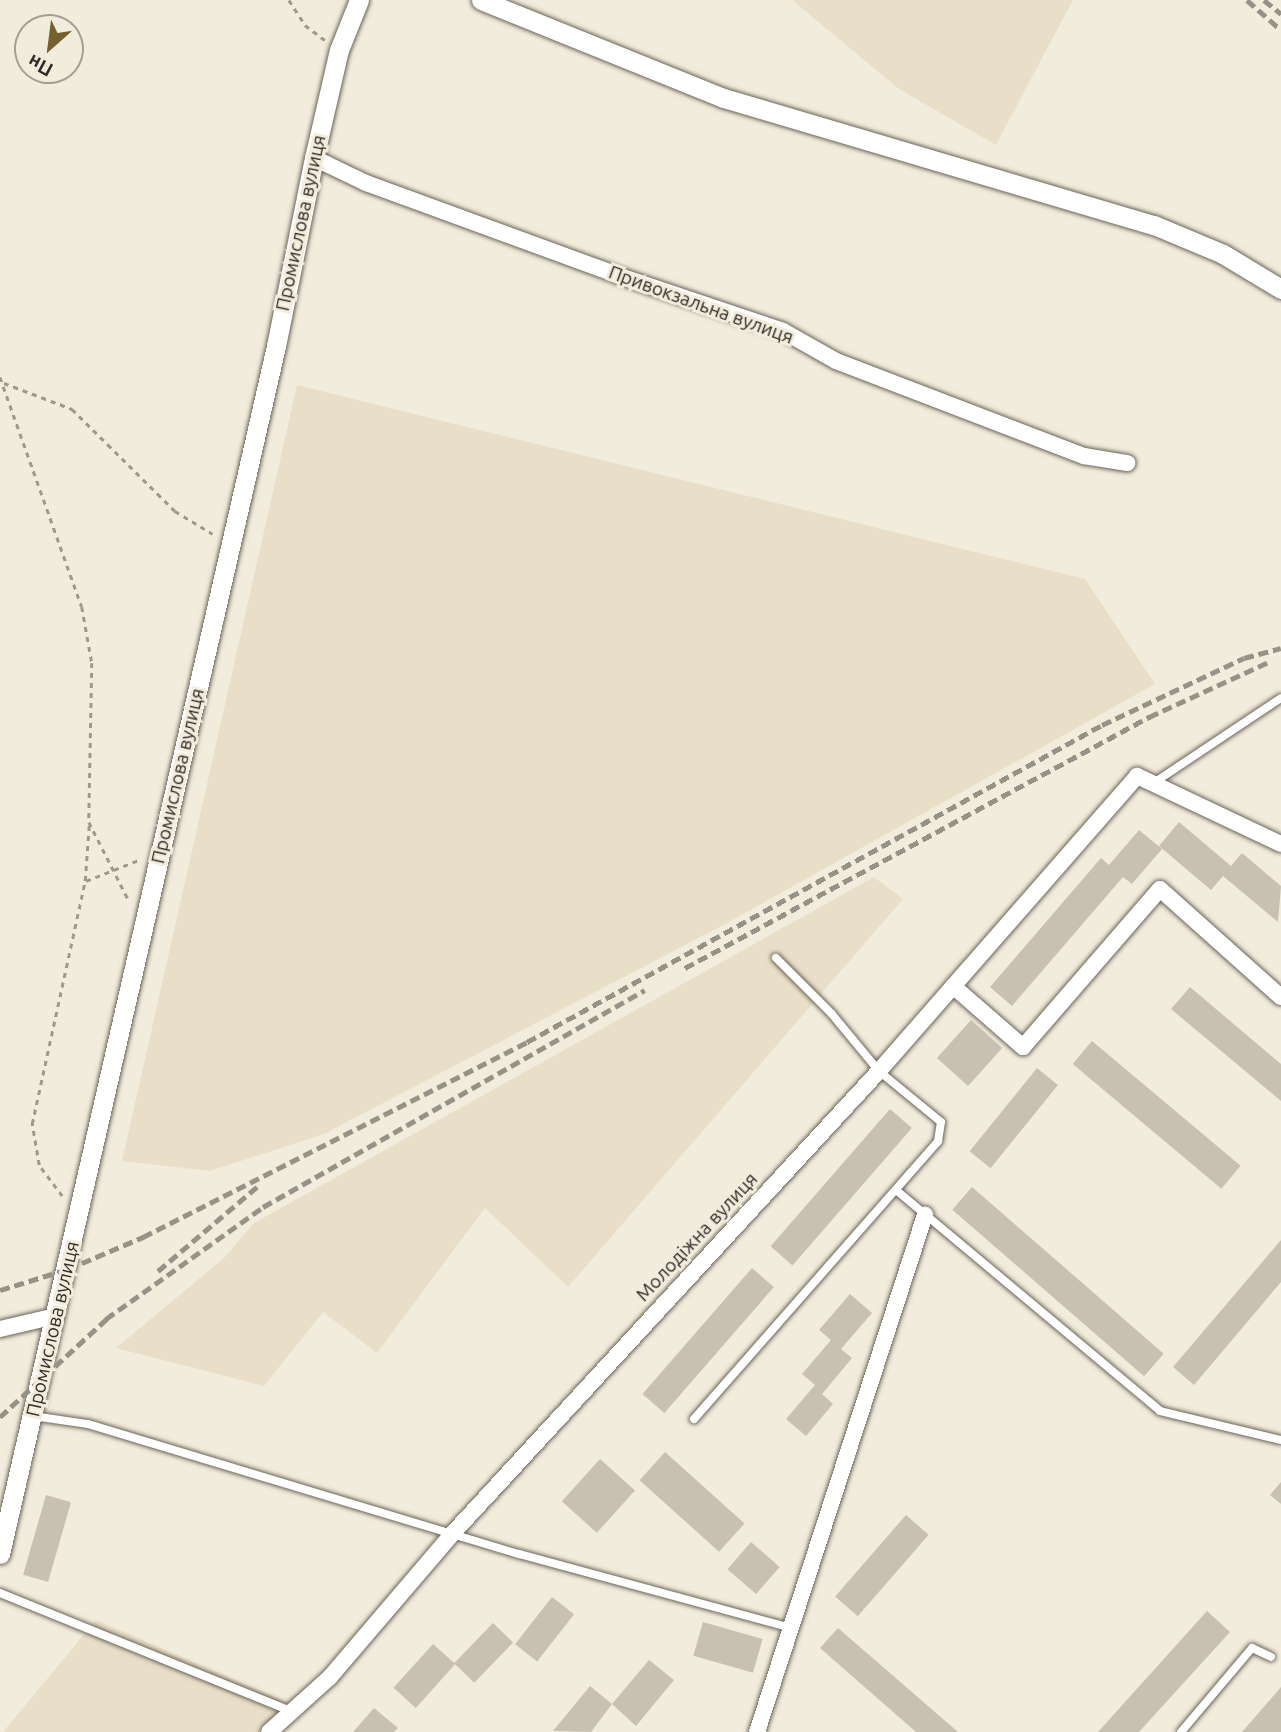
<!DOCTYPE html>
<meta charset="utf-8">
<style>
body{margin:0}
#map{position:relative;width:1281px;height:1732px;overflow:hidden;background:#f2ecdd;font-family:Ubuntu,sans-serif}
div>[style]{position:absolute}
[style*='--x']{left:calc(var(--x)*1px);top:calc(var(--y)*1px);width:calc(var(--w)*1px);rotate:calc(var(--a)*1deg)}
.built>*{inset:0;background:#e9dfc9}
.building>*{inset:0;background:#c8c1b3;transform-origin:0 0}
.path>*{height:2.5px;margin-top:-1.25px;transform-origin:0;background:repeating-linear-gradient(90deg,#9d998e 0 5px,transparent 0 10px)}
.roads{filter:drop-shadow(0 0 2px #6a6457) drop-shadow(0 0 2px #6a6457)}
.service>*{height:8px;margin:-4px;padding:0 4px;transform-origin:4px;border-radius:4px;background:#fff}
.minor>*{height:16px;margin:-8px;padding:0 8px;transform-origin:8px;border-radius:8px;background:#fff}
.tertiary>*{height:19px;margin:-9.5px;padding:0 9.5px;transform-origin:9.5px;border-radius:9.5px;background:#fff}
.rail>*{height:5px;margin-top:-2.5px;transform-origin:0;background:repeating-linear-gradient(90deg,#979288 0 10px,transparent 0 15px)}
span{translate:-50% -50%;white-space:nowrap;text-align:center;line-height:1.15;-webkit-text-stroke:6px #f2ecdd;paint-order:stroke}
.street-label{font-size:19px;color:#2f2c27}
.north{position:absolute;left:14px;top:14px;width:70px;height:70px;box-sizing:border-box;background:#f2ecdd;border:2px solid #a49f94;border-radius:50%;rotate:208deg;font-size:19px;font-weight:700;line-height:28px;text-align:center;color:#2f2c27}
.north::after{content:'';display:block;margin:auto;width:24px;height:32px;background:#75602f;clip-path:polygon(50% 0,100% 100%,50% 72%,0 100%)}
</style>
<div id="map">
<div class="built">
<i style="clip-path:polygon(792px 0,1073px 0,996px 145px,899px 89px)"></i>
<i style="clip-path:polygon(297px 385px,1085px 579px,1155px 684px,729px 922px,324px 1134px,210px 1171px,122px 1161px)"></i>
<i style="clip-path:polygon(874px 877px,903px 899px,568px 1287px,485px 1208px,377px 1353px,323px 1312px,264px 1386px,116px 1348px,224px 1258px,254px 1223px)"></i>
<i style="clip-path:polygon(96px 1620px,287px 1702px,261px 1732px,3px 1732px)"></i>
</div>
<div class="building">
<i style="clip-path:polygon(1179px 822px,1231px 866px,1242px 853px,1281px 886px,1278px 922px,1223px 876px,1211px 890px,1159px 846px)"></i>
<i style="clip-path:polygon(1139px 830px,1162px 849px,1132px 884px,1123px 877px,1012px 1006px,990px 987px,1101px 858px,1109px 865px)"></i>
<i style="clip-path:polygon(1190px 987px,1281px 1064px,1281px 1101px,1171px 1009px)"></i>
<i style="left:971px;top:1020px;width:42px;height:51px;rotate:42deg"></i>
<i style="left:1092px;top:1041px;width:194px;height:30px;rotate:40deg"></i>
<i style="left:1037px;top:1068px;width:27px;height:107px;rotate:39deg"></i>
<i style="left:890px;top:1109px;width:29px;height:182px;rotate:41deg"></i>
<i style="left:972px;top:1187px;width:254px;height:30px;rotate:41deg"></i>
<i style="clip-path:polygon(1281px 1240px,1281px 1282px,1194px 1385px,1173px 1367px)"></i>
<i style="left:752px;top:1268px;width:29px;height:167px;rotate:41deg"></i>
<i style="clip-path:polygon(850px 1294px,872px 1313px,841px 1349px,852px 1358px,822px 1394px,833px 1404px,806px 1436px,786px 1419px,815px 1385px,802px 1374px,831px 1340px,819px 1330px)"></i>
<i style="left:665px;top:1452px;width:107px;height:38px;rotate:42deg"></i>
<i style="left:600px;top:1459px;width:47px;height:57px;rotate:42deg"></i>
<i style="clip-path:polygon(1281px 1482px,1281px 1504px,1270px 1495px)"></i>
<i style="left:46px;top:1495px;width:26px;height:83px;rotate:16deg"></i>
<i style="left:906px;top:1515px;width:30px;height:108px;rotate:41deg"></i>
<i style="left:751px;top:1542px;width:38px;height:36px;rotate:41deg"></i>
<i style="left:552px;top:1597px;width:28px;height:60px;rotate:38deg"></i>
<i style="clip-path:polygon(1207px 1611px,1230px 1632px,1139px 1732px,1098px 1732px)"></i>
<i style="left:703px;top:1622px;width:62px;height:35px;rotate:16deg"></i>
<i style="left:493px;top:1623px;width:28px;height:56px;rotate:44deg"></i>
<i style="clip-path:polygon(838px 1628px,958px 1732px,916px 1732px,820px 1648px)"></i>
<i style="left:433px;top:1644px;width:30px;height:59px;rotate:42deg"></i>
<i style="clip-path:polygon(649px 1660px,674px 1680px,636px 1726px,612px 1704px,591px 1732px,553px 1731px,590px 1686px,612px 1704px)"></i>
<i style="clip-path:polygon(1281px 1687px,1281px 1732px,1242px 1732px)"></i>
<i style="clip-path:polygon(374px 1708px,398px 1728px,394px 1732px,353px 1732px)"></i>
</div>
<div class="path">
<i style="--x:289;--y:0;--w:30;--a:57"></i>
<i style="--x:305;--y:25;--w:25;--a:37"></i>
<i style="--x:0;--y:377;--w:244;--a:70.4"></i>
<i style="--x:82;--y:607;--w:57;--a:79.9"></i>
<i style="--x:92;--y:663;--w:159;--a:91.1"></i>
<i style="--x:89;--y:822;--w:89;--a:63.1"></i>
<i style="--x:4;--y:383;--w:73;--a:20.9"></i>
<i style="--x:72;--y:409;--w:145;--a:44.7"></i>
<i style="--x:175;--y:511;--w:44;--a:31.2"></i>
<i style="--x:86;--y:881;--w:59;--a:-21.8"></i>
<i style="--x:62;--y:1196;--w:39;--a:-127"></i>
<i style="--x:39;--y:1165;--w:42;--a:-99.7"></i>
<i style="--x:32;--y:1124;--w:249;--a:-77.7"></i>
<i style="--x:85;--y:881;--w:56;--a:-85.9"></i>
</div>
<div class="roads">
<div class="service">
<i style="--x:1155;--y:782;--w:151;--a:-33.7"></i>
<i style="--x:896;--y:1190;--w:344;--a:39.9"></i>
<i style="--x:1160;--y:1411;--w:124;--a:13.5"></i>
<i style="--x:33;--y:1416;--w:56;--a:8.3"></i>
<i style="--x:88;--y:1424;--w:450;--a:16.8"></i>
<i style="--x:519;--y:1554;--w:282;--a:15.2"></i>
<i style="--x:694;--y:1419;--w:370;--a:-48.7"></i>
<i style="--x:938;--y:1141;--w:19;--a:-81"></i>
<i style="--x:941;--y:1122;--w:80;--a:-140.6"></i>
<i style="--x:879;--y:1071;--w:75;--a:-129.6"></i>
<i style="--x:831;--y:1013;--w:78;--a:-135"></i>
<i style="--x:0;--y:1593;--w:311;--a:22.1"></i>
<i style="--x:1181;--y:1732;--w:110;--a:-49.8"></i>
<i style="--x:1252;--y:1648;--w:21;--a:25"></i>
</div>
<div class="minor">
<i style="--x:314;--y:158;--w:58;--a:25.7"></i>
<i style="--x:366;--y:183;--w:270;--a:20.1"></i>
<i style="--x:620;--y:276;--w:172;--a:18.6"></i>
<i style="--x:783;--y:331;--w:61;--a:29.5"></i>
<i style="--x:836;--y:361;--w:266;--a:21"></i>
<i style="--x:1084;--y:456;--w:44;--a:9.2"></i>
<i style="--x:953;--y:986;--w:93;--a:41.1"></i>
<i style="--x:1023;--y:1047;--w:209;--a:-49.1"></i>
<i style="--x:1160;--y:889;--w:162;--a:41.8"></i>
<i style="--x:0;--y:1329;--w:57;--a:-13.1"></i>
<i style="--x:269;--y:1732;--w:82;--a:-42"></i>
<i style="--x:330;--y:1677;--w:189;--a:-49.5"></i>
<i style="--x:453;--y:1533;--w:628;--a:-47.32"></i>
<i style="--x:879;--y:1071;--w:392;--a:-48.8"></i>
<i style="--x:1137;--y:776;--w:159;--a:25.3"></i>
<i style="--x:757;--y:1732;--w:544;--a:-72"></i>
</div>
<div class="tertiary">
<i style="--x:481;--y:0;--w:262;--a:22"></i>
<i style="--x:724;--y:98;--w:448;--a:16.5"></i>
<i style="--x:1154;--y:225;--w:75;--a:22.8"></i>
<i style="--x:1223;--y:254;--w:68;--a:31.1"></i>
<i style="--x:0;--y:1554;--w:1239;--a:-77.13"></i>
<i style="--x:276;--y:346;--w:192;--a:-78.6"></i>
<i style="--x:314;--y:158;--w:111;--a:-77"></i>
<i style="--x:339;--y:50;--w:54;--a:-68.2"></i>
</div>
</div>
<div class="rail">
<i style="--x:1247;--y:0;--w:45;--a:41.4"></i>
<i style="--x:1264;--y:0;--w:22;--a:39"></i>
<i style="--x:685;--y:968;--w:528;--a:-28.41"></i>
<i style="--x:1149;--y:717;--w:134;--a:-24.7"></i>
<i style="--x:158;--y:1271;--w:133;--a:-40.4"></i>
<i style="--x:0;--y:1290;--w:71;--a:-17.2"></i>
<i style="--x:68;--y:1269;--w:82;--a:-23.1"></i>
<i style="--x:143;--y:1237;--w:431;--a:-26.9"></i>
<i style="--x:527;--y:1042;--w:657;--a:-28.87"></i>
<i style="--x:1102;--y:725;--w:157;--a:-25.3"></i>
<i style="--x:1244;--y:658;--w:38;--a:-15"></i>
<i style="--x:106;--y:1319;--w:193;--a:-35.5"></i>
<i style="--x:263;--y:1207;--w:439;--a:-29.6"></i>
<i style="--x:0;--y:1417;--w:152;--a:-42.6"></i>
</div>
<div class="street-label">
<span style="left:301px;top:223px;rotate:-78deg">Промислова вулиця</span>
<span style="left:701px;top:305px;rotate:20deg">Привокзальна вулиця</span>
<span style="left:178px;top:776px;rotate:-77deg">Промислова вулиця</span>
<span style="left:697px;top:1237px;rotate:-47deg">Молодіжна вулиця</span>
<span style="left:53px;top:1329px;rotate:-77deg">Промислова вулиця</span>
</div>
<div class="north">Пн</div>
</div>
